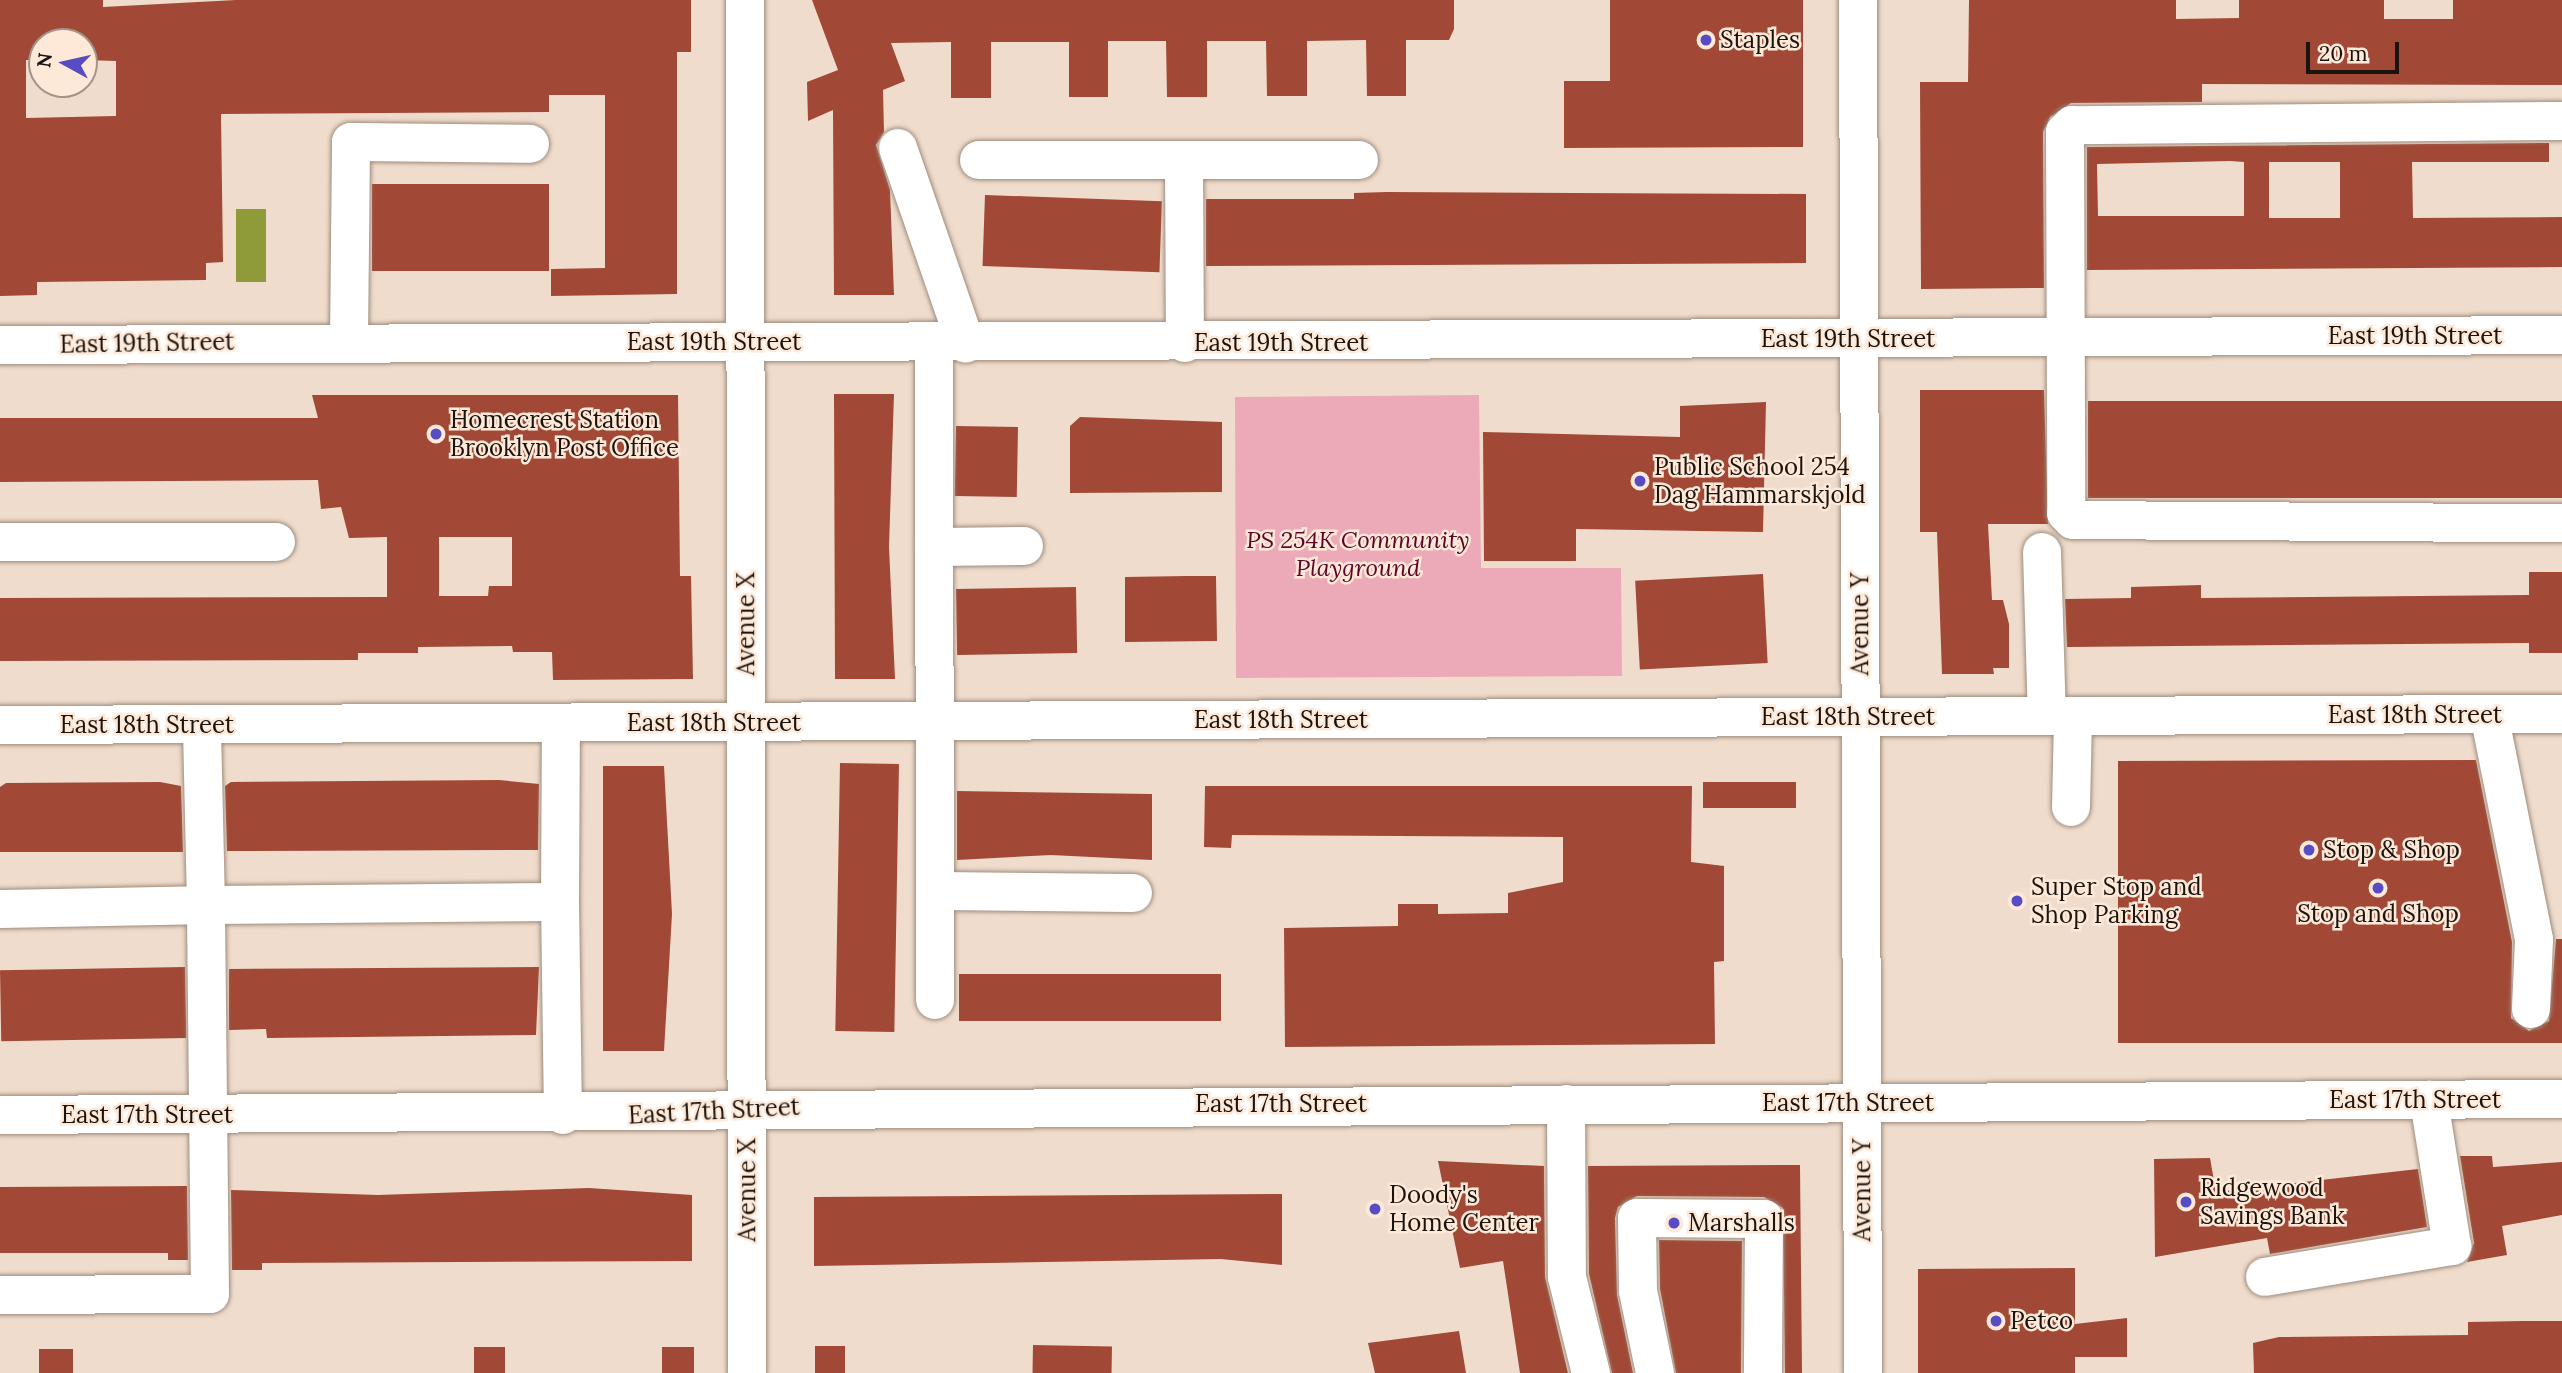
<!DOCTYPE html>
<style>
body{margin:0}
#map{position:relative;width:2562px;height:1373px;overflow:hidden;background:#f0dccc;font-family:Lora,serif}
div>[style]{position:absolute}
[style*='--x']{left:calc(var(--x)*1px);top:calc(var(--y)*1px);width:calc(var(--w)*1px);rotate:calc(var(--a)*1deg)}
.green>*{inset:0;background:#ecaab8}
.water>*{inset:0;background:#8f9b39;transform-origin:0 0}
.building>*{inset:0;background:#a14836;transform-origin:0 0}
.roads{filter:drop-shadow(0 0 2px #9f8c7d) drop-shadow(0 0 2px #9f8c7d)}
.minor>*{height:38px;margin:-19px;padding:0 19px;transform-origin:19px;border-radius:19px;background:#fff}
.dots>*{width:19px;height:19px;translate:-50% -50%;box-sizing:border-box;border:4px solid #fee9d9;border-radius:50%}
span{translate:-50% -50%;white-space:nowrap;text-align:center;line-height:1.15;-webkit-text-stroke:5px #fee9d9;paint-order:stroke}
.poi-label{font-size:24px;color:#1b140e}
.left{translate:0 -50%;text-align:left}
.street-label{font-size:24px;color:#1b140e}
.park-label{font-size:24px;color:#5f0429;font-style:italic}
.north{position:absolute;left:28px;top:28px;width:70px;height:70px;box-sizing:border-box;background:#fee9d9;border:2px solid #a39488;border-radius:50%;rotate:278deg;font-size:19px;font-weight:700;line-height:28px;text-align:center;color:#1b140e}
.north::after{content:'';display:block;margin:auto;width:24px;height:32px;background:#574cc4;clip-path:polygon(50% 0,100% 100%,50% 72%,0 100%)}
.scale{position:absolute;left:2306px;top:42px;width:93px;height:32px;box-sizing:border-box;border:4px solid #1b140e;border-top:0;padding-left:9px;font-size:21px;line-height:24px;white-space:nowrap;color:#1b140e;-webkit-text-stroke:5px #fee9d9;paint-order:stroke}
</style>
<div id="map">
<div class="green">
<i style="clip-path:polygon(1479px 395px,1481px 568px,1621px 568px,1622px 676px,1236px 678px,1235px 397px)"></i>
</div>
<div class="water">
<i style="left:236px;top:209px;width:30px;height:73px"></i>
</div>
<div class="building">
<i style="clip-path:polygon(evenodd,0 0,103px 0,103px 7px,236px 0,691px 0,691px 52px,677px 52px,677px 294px,551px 296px,551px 269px,605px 268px,605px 95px,549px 95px,549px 112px,221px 114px,223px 262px,206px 263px,206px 280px,37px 282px,37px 295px,0 296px,0 0,42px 42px,84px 42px,84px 60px,116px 61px,116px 116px,26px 118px,26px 60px,42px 60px,42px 42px)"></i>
<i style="clip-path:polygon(812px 0,1454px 0,1454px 29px,1449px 40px,1406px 40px,1406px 96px,1367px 96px,1366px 40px,1307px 41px,1307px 96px,1267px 96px,1266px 41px,1207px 41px,1207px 97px,1167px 97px,1166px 41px,1108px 41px,1108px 97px,1069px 97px,1069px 42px,991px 42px,991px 98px,951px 98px,951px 42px,891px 43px,905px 81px,883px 90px,884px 132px,876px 145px,890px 190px,894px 295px,834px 295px,833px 110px,808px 121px,807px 82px,838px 70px)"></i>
<i style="clip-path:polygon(1610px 0,1803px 0,1803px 147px,1564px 148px,1564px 81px,1610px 81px)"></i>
<i style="clip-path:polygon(1969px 0,2176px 0,2176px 19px,2239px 18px,2239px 0,2384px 0,2384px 19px,2453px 19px,2453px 0,2562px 0,2562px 85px,2202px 84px,2202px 102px,2071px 103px,2050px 117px,2043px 132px,2044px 288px,1921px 289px,1920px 82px,1968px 82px)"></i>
<i style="clip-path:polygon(evenodd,2549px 143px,2549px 162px,2412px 162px,2413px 218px,2562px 217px,2562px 267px,2087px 270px,2087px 147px,2549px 143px,2230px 161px,2244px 162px,2244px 216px,2098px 216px,2097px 164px,2230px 161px,2549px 143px,2269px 162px,2340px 162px,2340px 218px,2269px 218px,2269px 162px)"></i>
<i style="left:549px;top:184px;width:87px;height:177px;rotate:90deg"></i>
<i style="clip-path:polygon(1387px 192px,1806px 194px,1806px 263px,1206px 266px,1206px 199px,1354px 199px,1354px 193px)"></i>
<i style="left:985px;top:195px;width:177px;height:71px;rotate:2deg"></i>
<i style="clip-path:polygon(1920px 390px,2044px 390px,2048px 524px,1988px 524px,1992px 600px,2003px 600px,2009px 624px,2009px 668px,1993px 668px,1994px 674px,1942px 674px,1937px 532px,1920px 532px)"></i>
<i style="clip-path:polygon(834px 394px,894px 394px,889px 547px,895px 679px,835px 679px)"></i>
<i style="clip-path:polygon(evenodd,312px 395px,678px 395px,680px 576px,691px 576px,693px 679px,553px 680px,552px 652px,513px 652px,512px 646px,418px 647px,418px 653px,358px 653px,358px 660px,0 661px,0 598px,387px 597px,387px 537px,349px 538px,341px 507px,321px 509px,318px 480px,0 482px,0 418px,318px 418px,312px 395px,439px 537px,512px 537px,512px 586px,489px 586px,488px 596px,439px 596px,439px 537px)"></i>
<i style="left:2088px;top:401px;width:474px;height:97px"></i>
<i style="clip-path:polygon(1766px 402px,1763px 532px,1576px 529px,1576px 561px,1484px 561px,1483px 432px,1680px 437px,1680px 406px)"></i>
<i style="clip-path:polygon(1080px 417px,1222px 422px,1222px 492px,1070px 493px,1070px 426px)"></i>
<i style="left:956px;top:426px;width:62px;height:70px;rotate:1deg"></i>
<i style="clip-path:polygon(2529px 572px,2562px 572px,2562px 653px,2529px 653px,2529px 643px,2067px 647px,2065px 599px,2131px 598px,2131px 587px,2201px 585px,2201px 598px,2529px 595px)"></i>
<i style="left:1763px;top:574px;width:89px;height:128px;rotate:87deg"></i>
<i style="clip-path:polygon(1187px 576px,1216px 576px,1217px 641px,1125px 642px,1125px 577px)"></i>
<i style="left:1076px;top:587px;width:66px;height:120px;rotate:89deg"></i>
<i style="clip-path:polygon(2476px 760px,2512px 942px,2511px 1018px,2529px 1031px,2549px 1021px,2556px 939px,2562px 939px,2562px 1043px,2118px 1043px,2118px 761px)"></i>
<i style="left:840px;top:763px;width:59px;height:268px;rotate:1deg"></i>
<i style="clip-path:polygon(603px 766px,664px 766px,672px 914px,664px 1051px,603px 1051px)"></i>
<i style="clip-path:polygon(499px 780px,539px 784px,538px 850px,227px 851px,225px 786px,231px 782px)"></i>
<i style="clip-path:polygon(160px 782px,181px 786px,183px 852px,0 852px,0 787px,6px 783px)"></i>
<i style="left:1703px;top:782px;width:93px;height:26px"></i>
<i style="clip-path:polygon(1205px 786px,1692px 786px,1691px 862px,1724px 866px,1724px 961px,1714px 962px,1715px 1044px,1285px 1047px,1284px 928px,1398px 926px,1398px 904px,1438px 904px,1438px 914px,1508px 913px,1508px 893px,1563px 882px,1563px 837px,1232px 835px,1231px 848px,1204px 847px)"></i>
<i style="clip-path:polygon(957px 791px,1152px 794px,1152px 860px,1051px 855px,957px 860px)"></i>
<i style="left:185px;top:967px;width:71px;height:185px;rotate:89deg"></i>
<i style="clip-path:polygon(539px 967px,536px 1035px,267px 1038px,266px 1029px,229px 1030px,229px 969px)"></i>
<i style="left:1221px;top:974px;width:47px;height:262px;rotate:90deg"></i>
<i style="clip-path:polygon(2460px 1156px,2492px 1156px,2493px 1167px,2562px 1162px,2562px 1215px,2502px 1226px,2507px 1255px,2467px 1262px,2474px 1243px)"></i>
<i style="clip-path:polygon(2210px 1158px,2216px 1192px,2418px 1169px,2427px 1227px,2270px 1254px,2267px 1238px,2155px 1257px,2154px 1159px)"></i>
<i style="clip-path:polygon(1438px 1161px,1544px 1166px,1545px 1277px,1568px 1373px,1520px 1373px,1503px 1261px,1460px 1268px)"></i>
<i style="clip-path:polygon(1800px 1165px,1802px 1373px,1785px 1373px,1783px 1208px,1764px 1197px,1637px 1196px,1618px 1207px,1615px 1218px,1617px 1295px,1633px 1373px,1612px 1373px,1589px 1274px,1588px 1166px)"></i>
<i style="clip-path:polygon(187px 1186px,188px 1260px,168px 1260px,168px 1253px,0 1253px,0 1187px)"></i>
<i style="clip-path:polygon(589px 1188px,692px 1195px,692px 1261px,262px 1263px,262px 1270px,232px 1270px,231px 1190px,378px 1195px)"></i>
<i style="clip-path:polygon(1282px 1194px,1282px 1265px,1221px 1259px,814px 1266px,814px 1197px)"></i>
<i style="clip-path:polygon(1659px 1240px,1742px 1241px,1741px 1373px,1676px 1373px,1660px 1289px)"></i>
<i style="clip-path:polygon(2075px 1268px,2075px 1324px,2127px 1318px,2127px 1357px,2075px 1357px,2075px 1373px,1918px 1373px,1918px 1269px)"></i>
<i style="clip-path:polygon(2523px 1321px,2562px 1321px,2562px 1373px,2254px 1373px,2253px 1343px,2279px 1337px,2468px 1335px,2468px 1322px)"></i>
<i style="clip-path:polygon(1459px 1331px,1466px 1373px,1375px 1373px,1368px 1343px)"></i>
<i style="left:1033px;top:1345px;width:79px;height:28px;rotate:1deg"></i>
<i style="left:815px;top:1346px;width:30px;height:27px"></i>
<i style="left:474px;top:1347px;width:31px;height:26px"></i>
<i style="left:662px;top:1347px;width:32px;height:26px"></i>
<i style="left:39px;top:1349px;width:34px;height:24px"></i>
</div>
<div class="roads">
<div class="minor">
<i style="--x:745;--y:0;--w:1373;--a:89.92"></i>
<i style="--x:1858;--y:0;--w:1373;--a:89.79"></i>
<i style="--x:2562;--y:121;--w:490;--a:179.5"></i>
<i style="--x:2072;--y:125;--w:10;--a:135"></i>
<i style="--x:2065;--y:132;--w:381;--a:89.8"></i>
<i style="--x:2066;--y:513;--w:10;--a:45"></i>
<i style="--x:2073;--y:520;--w:489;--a:0.4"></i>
<i style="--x:898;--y:148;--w:207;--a:70.9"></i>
<i style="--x:979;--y:160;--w:380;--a:0"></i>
<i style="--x:1184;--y:162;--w:181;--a:89.7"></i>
<i style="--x:349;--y:340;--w:198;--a:-89.4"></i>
<i style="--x:351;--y:142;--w:179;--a:0.6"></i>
<i style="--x:934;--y:343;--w:657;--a:89.91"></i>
<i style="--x:0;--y:345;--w:2562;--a:-0.22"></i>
<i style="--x:0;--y:542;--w:276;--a:0"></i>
<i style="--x:934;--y:547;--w:90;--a:-0.6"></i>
<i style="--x:2042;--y:552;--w:164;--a:88.3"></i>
<i style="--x:2489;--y:714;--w:230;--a:78.7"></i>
<i style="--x:2534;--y:940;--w:69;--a:92.5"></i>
<i style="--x:0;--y:725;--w:2562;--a:-0.25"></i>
<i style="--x:2071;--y:807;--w:91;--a:-88.7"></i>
<i style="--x:935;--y:891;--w:198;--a:0.6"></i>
<i style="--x:560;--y:902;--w:179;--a:-89.7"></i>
<i style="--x:0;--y:909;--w:206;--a:-1.1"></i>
<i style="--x:206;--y:905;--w:180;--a:-91.3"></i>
<i style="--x:1566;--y:1104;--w:173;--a:89.7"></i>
<i style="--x:1567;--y:1277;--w:99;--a:76"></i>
<i style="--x:0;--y:1115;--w:2562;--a:-0.36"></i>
<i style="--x:2265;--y:1277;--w:190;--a:-9.4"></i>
<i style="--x:2452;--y:1246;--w:148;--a:-99"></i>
<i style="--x:0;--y:1295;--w:210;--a:-0.3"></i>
<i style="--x:210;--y:1294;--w:389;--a:-90.6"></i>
<i style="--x:206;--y:905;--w:354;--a:-0.5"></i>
<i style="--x:560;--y:902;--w:213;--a:89.2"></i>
<i style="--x:1655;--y:1373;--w:84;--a:-101.7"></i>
<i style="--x:1638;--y:1291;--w:73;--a:-90.8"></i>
<i style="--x:1637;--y:1218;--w:127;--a:0.5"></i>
<i style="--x:1764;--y:1219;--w:154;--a:90.4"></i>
</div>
</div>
<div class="dots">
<i style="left:1706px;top:40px;background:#574cc4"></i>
<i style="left:436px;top:434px;background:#574cc4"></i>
<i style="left:1640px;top:481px;background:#574cc4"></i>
<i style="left:2309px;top:850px;background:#574cc4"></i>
<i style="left:2378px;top:888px;background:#574cc4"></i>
<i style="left:2017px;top:901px;background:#574cc4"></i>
<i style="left:2186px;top:1202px;background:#574cc4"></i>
<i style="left:1375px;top:1209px;background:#574cc4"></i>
<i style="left:1674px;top:1223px;background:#574cc4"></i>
<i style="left:1996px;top:1321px;background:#574cc4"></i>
</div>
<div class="poi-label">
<span class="left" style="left:1720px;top:40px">Staples</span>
<span class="left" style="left:450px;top:434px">Homecrest Station<br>Brooklyn Post Office</span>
<span class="left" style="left:1654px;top:481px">Public School 254<br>Dag Hammarskjold</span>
<span class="left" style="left:2323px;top:850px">Stop &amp; Shop</span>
<span class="left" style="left:2031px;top:901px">Super Stop and<br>Shop Parking</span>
<span style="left:2378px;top:914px">Stop and Shop</span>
<span class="left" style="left:2200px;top:1202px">Ridgewood<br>Savings Bank</span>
<span class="left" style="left:1389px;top:1209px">Doody's<br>Home Center</span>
<span class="left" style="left:1688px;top:1223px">Marshalls</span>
<span class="left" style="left:2010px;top:1321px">Petco</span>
</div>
<div class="street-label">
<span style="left:2415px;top:336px">East 19th Street</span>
<span style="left:1848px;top:339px">East 19th Street</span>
<span style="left:714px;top:342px">East 19th Street</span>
<span style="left:147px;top:343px;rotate:-1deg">East 19th Street</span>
<span style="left:1281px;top:343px">East 19th Street</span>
<span style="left:746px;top:624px;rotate:-90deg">Avenue X</span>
<span style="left:1860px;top:624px;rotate:-90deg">Avenue Y</span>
<span style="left:2415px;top:715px">East 18th Street</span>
<span style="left:1848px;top:717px">East 18th Street</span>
<span style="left:1281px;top:720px">East 18th Street</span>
<span style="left:714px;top:723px">East 18th Street</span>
<span style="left:147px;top:725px">East 18th Street</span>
<span style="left:2415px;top:1100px">East 17th Street</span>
<span style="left:1848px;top:1103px">East 17th Street</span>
<span style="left:1281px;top:1104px">East 17th Street</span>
<span style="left:714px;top:1111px;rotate:-3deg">East 17th Street</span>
<span style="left:147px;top:1115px">East 17th Street</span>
<span style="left:747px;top:1190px;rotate:-90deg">Avenue X</span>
<span style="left:1862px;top:1190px;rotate:-90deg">Avenue Y</span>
</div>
<div class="park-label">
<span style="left:1358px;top:554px">PS 254K Community<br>Playground</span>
</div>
<div class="north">N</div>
<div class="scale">20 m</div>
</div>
